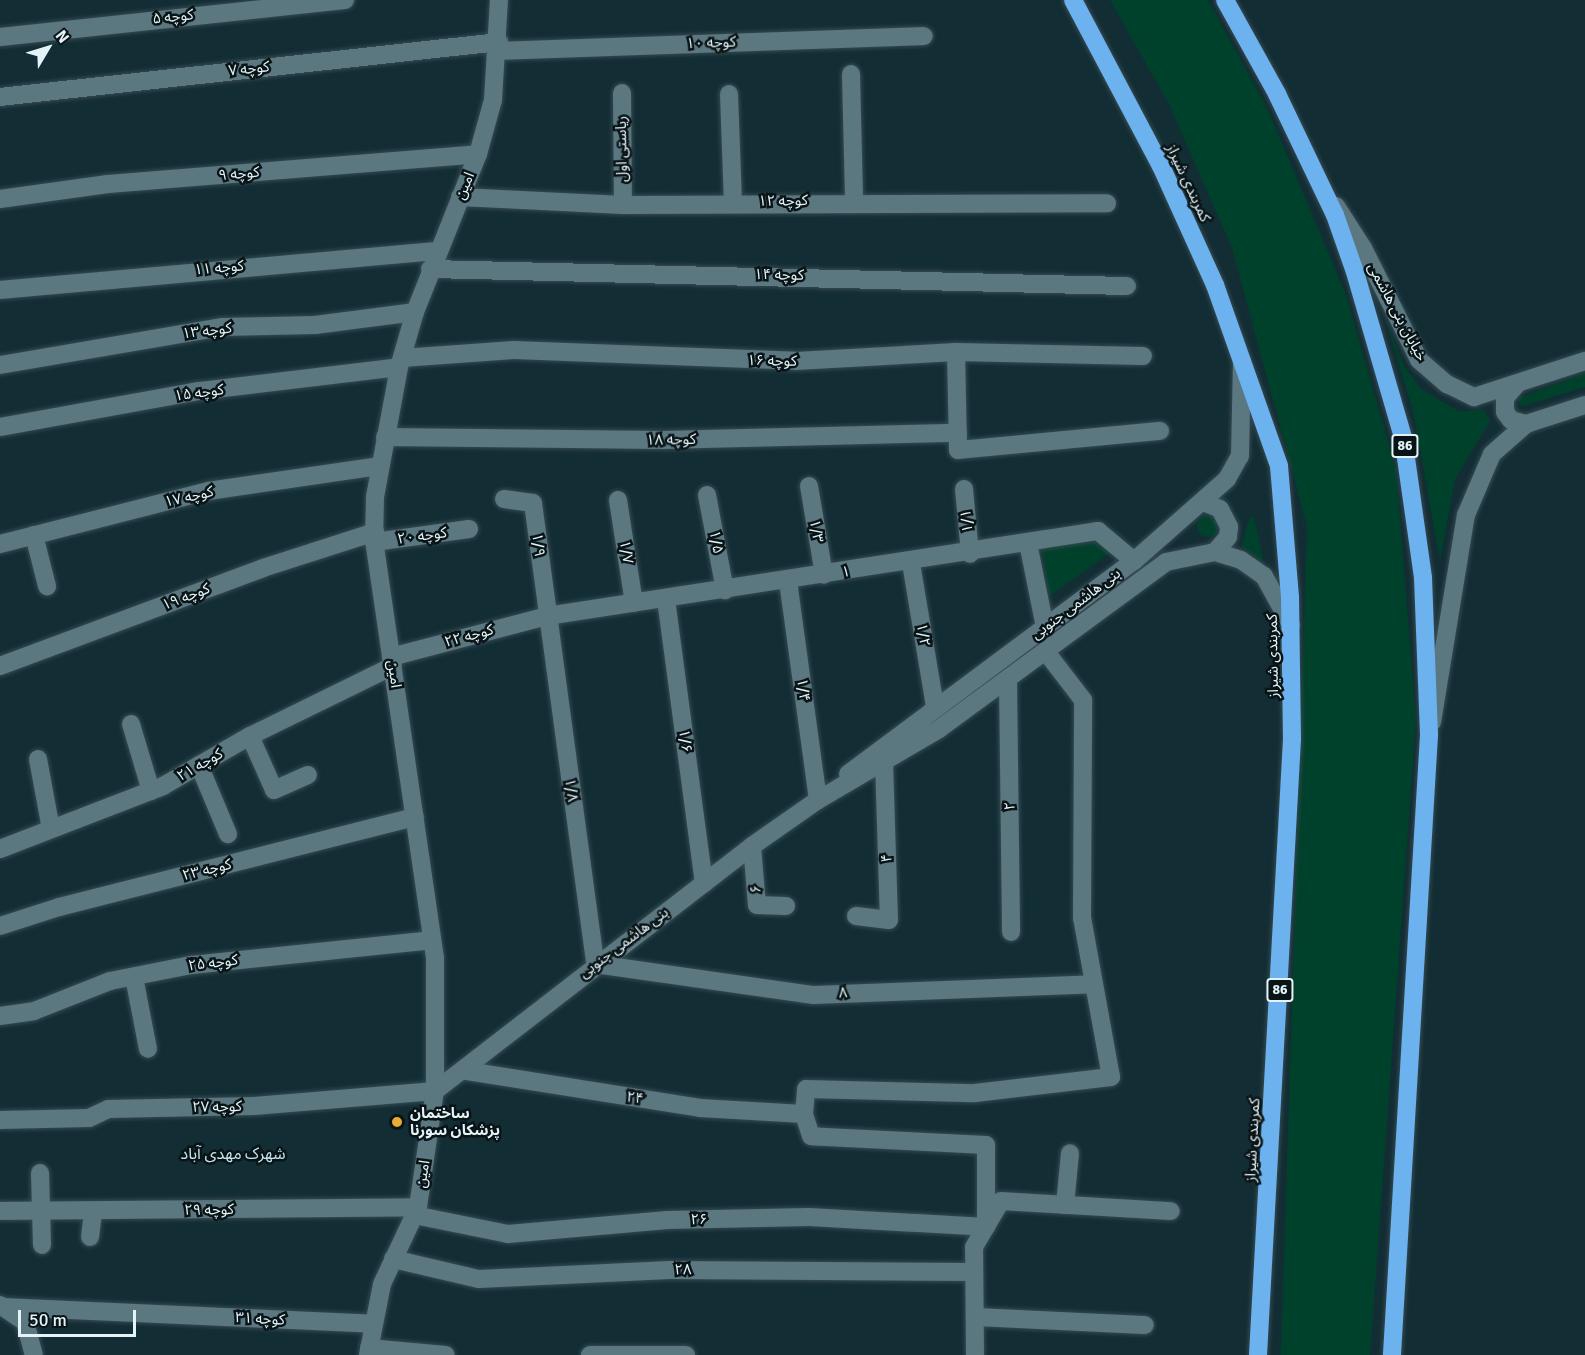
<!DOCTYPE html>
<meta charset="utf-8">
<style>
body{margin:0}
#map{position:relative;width:1585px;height:1355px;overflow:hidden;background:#132d35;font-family:Signika,"Noto Sans Arabic",sans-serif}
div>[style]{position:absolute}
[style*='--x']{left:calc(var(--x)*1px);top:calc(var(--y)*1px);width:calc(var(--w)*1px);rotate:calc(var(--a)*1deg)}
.green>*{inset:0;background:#00412b}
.round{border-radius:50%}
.roads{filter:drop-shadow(0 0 2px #364a51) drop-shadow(0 0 2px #364a51)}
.street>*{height:18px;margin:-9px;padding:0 9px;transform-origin:9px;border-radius:9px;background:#5b7780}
.secondary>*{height:18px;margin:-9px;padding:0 9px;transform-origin:9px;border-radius:9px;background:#5b7780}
.highway>*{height:18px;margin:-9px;padding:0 9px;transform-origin:9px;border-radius:9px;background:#6cb2ee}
.dots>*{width:16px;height:16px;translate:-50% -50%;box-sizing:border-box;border:3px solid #091417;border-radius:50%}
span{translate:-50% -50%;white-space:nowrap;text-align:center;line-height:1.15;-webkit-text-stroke:5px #091417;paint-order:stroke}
.shield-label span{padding:2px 4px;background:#091417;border:2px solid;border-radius:4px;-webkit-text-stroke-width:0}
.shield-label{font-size:14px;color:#e3f3f8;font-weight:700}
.street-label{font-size:15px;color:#e3f3f8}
.poi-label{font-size:15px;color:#e3f3f8;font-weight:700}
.left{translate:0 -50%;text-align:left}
.neighbourhood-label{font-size:16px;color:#c7e6f0}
.north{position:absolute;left:18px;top:18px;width:60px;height:60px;-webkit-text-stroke:4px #091417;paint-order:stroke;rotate:52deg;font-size:16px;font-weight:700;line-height:24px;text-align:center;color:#e3f3f8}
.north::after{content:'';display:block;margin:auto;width:21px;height:27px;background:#e3f3f8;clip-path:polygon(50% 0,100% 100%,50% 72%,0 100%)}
.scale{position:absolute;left:18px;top:1310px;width:118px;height:27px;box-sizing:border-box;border:3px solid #e3f3f8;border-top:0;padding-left:8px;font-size:18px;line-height:21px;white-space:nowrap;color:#e3f3f8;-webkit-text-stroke:4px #091417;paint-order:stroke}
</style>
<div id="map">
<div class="green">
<i style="clip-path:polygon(1110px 0,1208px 0,1267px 108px,1346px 295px,1396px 469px,1416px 720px,1370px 1355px,1281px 1355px,1307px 526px,1232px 248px,1169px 104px)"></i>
<i style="clip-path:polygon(1385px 318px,1404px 366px,1421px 389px,1460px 412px,1483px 409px,1490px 421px,1455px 479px,1440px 560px,1413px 411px)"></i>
<i style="clip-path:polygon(1585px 373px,1585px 387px,1522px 406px,1516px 399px)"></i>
<i class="round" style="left:1197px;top:515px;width:22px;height:22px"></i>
<i style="clip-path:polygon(1254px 517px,1264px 564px,1241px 546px,1249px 519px)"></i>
<i style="clip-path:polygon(1098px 541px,1111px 552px,1049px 596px,1042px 547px)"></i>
</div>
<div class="roads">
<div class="street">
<i style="--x:0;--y:37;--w:347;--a:-6.1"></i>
<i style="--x:498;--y:51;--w:426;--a:-2"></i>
<i style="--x:851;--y:74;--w:126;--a:88.6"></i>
<i style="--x:622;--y:93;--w:112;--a:89.5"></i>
<i style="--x:729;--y:94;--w:108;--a:87.9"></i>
<i style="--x:0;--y:97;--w:502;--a:-6.29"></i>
<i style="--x:460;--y:197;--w:163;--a:2.8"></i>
<i style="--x:623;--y:205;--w:484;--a:-0.2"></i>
<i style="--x:0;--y:199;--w:109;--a:-7.9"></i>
<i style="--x:108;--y:184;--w:371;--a:-4.6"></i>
<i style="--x:430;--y:269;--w:697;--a:1.4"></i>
<i style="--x:0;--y:290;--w:440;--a:-5.1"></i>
<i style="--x:956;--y:352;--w:98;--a:88.8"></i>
<i style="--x:958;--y:450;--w:203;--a:-5.4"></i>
<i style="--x:402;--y:358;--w:112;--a:-4.1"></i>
<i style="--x:514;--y:350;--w:282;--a:2.2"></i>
<i style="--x:796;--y:361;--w:160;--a:-3.2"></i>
<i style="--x:956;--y:352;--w:187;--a:1.2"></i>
<i style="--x:0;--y:365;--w:226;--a:-9.7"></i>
<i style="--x:223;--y:327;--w:92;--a:-1.2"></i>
<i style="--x:315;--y:325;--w:101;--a:-7.4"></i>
<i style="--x:0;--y:427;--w:202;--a:-10.3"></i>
<i style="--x:199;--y:391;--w:201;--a:-6.8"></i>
<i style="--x:385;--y:437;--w:277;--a:0.6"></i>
<i style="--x:662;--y:440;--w:296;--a:-1.4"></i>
<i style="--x:809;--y:486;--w:90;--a:80.4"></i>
<i style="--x:964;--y:489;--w:65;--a:84.7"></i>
<i style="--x:707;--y:495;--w:97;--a:79.3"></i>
<i style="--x:504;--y:499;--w:29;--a:8"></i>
<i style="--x:533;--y:503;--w:465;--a:82.3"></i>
<i style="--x:595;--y:964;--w:221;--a:8.1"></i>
<i style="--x:814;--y:995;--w:280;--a:-2.2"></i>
<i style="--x:618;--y:500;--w:104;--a:81.2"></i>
<i style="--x:34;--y:535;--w:53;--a:75.7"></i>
<i style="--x:374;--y:542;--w:96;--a:-7.8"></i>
<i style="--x:1028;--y:543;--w:86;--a:78.6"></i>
<i style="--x:0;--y:544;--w:215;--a:-14.3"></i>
<i style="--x:208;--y:491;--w:174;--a:-8.3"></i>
<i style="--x:911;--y:563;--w:146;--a:80.5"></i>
<i style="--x:788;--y:581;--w:221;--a:82.2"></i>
<i style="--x:666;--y:599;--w:287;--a:82.4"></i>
<i style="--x:391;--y:657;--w:161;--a:-14.7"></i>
<i style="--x:547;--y:616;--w:558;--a:-8.77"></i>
<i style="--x:1098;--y:531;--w:47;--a:39.8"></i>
<i style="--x:0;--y:666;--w:281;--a:-20.4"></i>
<i style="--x:263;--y:568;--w:118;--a:-17.8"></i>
<i style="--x:1008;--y:681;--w:251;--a:89.3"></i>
<i style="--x:131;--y:724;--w:70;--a:73.4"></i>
<i style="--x:250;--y:736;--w:59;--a:66"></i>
<i style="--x:274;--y:790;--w:37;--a:-24"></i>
<i style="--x:38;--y:759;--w:71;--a:79.5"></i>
<i style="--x:199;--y:765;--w:75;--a:67.2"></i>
<i style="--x:752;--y:846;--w:59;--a:85.2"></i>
<i style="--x:757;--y:905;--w:29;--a:2"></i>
<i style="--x:0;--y:849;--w:175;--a:-21.1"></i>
<i style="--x:163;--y:786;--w:100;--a:-29.9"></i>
<i style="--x:250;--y:736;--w:159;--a:-26.1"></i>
<i style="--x:856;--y:916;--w:33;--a:7"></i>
<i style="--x:889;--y:920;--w:157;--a:-91.8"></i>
<i style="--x:0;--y:926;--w:62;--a:-17.9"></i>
<i style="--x:59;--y:907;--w:367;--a:-14.2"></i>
<i style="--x:134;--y:977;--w:73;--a:79"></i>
<i style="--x:0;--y:1016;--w:34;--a:-8"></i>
<i style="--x:34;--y:1011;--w:82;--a:-21.5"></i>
<i style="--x:110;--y:981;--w:83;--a:-11.2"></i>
<i style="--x:191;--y:965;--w:242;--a:-5.9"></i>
<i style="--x:467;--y:1071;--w:236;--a:9"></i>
<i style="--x:700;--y:1108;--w:104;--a:3.3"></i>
<i style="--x:0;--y:1120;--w:89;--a:-1.3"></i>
<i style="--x:89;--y:1118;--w:21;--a:-25"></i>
<i style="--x:108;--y:1109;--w:146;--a:-1.2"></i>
<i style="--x:254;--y:1106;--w:182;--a:-4.7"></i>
<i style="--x:40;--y:1173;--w:72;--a:88.4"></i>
<i style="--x:1065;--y:1205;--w:52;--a:-84.5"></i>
<i style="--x:0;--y:1211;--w:418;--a:-0.5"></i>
<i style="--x:414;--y:1215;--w:96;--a:11.4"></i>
<i style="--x:508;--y:1234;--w:160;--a:-5"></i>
<i style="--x:667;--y:1220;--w:142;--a:-1.2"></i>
<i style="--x:809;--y:1217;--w:177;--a:3.2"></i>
<i style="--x:986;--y:1227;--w:82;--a:-90"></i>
<i style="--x:986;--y:1145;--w:175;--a:-177.1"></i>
<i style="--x:811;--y:1136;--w:23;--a:-108"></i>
<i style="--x:804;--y:1114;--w:25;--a:-85"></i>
<i style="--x:806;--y:1089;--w:169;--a:1.4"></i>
<i style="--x:975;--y:1093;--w:137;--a:-6.7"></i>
<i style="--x:1111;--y:1077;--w:162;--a:-100.3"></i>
<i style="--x:1082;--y:918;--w:218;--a:-89.7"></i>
<i style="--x:1083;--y:700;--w:59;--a:-127.5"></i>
<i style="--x:90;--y:1237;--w:26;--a:-83"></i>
<i style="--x:393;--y:1259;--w:88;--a:13.1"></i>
<i style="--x:479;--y:1279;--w:191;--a:-2.7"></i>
<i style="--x:670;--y:1270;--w:304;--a:0.4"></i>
<i style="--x:3;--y:1307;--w:371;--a:2.6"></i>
<i style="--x:975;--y:1317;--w:170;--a:2.7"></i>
<i style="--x:369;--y:1348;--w:77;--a:5.2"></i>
<i style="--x:590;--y:1355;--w:96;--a:0"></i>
<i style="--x:975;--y:1355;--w:108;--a:-90.5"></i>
<i style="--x:974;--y:1247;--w:53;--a:-59.6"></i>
<i style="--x:1001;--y:1201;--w:170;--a:3.4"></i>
</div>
<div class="secondary">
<i style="--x:1336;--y:206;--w:50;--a:57.3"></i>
<i style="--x:1363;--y:248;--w:125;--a:63.4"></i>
<i style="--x:1419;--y:360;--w:37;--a:41"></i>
<i style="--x:1447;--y:384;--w:30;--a:26"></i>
<i style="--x:1474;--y:397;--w:117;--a:-18"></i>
<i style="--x:1517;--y:384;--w:18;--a:131"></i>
<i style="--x:1505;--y:398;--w:14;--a:90"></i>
<i style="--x:1505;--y:412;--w:10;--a:53"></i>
<i style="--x:1511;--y:420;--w:16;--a:15"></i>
<i style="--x:1203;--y:502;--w:18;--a:22"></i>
<i style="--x:1220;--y:509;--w:20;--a:63"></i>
<i style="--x:1229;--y:527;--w:10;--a:96"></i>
<i style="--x:1228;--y:537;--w:20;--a:131"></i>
<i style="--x:1432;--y:722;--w:210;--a:-80.7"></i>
<i style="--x:1466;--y:515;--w:66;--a:-66.9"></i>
<i style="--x:1492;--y:454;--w:45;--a:-41.4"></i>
<i style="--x:1526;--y:424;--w:62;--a:-17.9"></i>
<i style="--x:848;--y:774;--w:357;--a:-36.7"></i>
<i style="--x:1134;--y:561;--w:124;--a:-41.4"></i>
<i style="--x:1227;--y:479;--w:26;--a:-61"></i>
<i style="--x:1240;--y:456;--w:95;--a:-88.8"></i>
<i style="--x:435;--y:1091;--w:401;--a:-37.7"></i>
<i style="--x:752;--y:846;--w:80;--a:-34.9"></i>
<i style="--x:818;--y:800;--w:140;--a:-30.4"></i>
<i style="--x:939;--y:729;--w:282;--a:-36.3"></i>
<i style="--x:1166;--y:562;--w:50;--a:-11.5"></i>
<i style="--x:1215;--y:552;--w:27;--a:17"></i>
<i style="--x:1241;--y:560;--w:28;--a:35"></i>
<i style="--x:1264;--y:576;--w:56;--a:61.1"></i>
<i style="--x:0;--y:1305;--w:30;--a:34"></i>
<i style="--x:25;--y:1322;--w:34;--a:75"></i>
<i style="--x:368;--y:1355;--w:72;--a:-78.8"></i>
<i style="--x:382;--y:1284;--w:85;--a:-64.9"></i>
<i style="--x:418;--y:1207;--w:117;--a:-81.7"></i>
<i style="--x:435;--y:1091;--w:133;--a:-90"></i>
<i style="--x:435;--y:958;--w:420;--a:-98.3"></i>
<i style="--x:374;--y:542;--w:45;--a:-88.7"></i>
<i style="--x:375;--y:497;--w:132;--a:-79.5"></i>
<i style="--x:399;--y:367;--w:57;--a:-73.8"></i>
<i style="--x:415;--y:312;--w:170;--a:-68.3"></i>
<i style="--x:478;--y:154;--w:56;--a:-74.5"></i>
<i style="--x:493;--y:100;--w:100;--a:-86.6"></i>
</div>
<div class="highway">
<i style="--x:1073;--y:0;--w:188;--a:62.1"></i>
<i style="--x:1161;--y:166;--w:131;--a:65.6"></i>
<i style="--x:1215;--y:285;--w:192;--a:70.5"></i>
<i style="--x:1279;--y:466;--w:131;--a:85.2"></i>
<i style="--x:1290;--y:597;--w:142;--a:89.2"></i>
<i style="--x:1292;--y:739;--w:617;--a:93.16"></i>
<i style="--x:1225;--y:0;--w:107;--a:61"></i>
<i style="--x:1277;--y:94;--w:134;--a:64.4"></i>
<i style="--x:1335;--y:215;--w:60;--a:70.7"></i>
<i style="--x:1355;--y:272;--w:172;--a:73.8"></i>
<i style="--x:1403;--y:437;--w:142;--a:81.9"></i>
<i style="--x:1423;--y:578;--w:157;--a:87.8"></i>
<i style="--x:1429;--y:735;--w:621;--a:93.42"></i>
</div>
</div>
<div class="dots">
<i style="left:397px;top:1122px;background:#e6ac36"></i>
</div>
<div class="shield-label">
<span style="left:1405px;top:446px">86</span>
<span style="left:1280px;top:990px">86</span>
</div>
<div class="street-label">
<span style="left:173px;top:17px;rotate:-6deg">کوچه ۵</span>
<span style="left:711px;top:43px;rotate:-2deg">کوچه ۱۰</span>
<span style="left:249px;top:69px;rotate:-6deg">کوچه ۷</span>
<span style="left:622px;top:149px;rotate:-91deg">ریاستی اول</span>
<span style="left:239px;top:174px;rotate:-5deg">کوچه ۹</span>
<span style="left:1188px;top:183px;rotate:65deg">کمربندی شیراز</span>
<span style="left:465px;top:186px;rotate:-67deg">امین</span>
<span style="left:783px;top:201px;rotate:-1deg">کوچه ۱۲</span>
<span style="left:219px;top:268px;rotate:-5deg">کوچه ۱۱</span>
<span style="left:779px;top:275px;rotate:1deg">کوچه ۱۴</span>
<span style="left:1397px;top:312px;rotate:62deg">خیابان بنی هاشمی</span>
<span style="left:207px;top:331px;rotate:-7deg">کوچه ۱۳</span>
<span style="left:772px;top:361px;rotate:1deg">کوچه ۱۶</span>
<span style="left:199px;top:393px;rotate:-8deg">کوچه ۱۵</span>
<span style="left:671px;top:440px;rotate:-1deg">کوچه ۱۸</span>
<span style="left:189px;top:497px;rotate:-13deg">کوچه ۱۷</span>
<span style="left:967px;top:521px;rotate:-96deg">۱/۱</span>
<span style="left:816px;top:531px;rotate:80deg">۱/۳</span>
<span style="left:422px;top:536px;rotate:-8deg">کوچه ۲۰</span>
<span style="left:716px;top:542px;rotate:79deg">۱/۵</span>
<span style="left:538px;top:545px;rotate:83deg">۱/۹</span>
<span style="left:626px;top:552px;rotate:81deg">۱/۷</span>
<span style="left:846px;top:572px;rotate:-8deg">۱</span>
<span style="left:186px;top:597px;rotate:-21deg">کوچه ۱۹</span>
<span style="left:1076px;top:604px;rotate:-37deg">بنی هاشمی جنوبی</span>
<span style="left:923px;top:635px;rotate:81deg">۱/۲</span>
<span style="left:469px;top:636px;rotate:-15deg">کوچه ۲۲</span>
<span style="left:1273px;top:656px;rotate:-91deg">کمربندی شیراز</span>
<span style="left:394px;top:674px;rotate:82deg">امین</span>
<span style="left:803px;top:690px;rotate:82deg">۱/۴</span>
<span style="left:685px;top:741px;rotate:82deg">۱/۶</span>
<span style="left:200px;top:765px;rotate:-30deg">کوچه ۲۱</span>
<span style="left:571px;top:790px;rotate:82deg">۱/۸</span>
<span style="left:1010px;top:806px;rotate:-91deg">۲</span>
<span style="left:887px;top:858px;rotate:-92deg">۴</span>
<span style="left:207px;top:870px;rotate:-14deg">کوچه ۲۳</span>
<span style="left:756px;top:889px;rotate:-95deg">۶</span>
<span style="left:624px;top:943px;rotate:-37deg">بنی هاشمی جنوبی</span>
<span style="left:213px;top:963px;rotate:-7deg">کوچه ۲۵</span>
<span style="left:843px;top:993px;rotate:-4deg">۸</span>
<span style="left:635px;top:1098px;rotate:9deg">۲۴</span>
<span style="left:217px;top:1107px;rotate:-1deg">کوچه ۲۷</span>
<span style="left:1253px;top:1140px;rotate:-87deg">کمربندی شیراز</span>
<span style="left:423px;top:1174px;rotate:-81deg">امین</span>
<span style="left:209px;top:1210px;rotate:-1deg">کوچه ۲۹</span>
<span style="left:699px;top:1220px">۲۶</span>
<span style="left:683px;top:1270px;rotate:-1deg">۲۸</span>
<span style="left:260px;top:1319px;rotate:3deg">کوچه ۳۱</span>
</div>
<div class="poi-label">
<span class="left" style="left:410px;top:1122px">ساختمان<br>پزشکان سورنا</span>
</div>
<div class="neighbourhood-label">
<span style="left:233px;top:1154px">شهرک مهدی آباد</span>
</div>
<div class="north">N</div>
<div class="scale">50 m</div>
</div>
